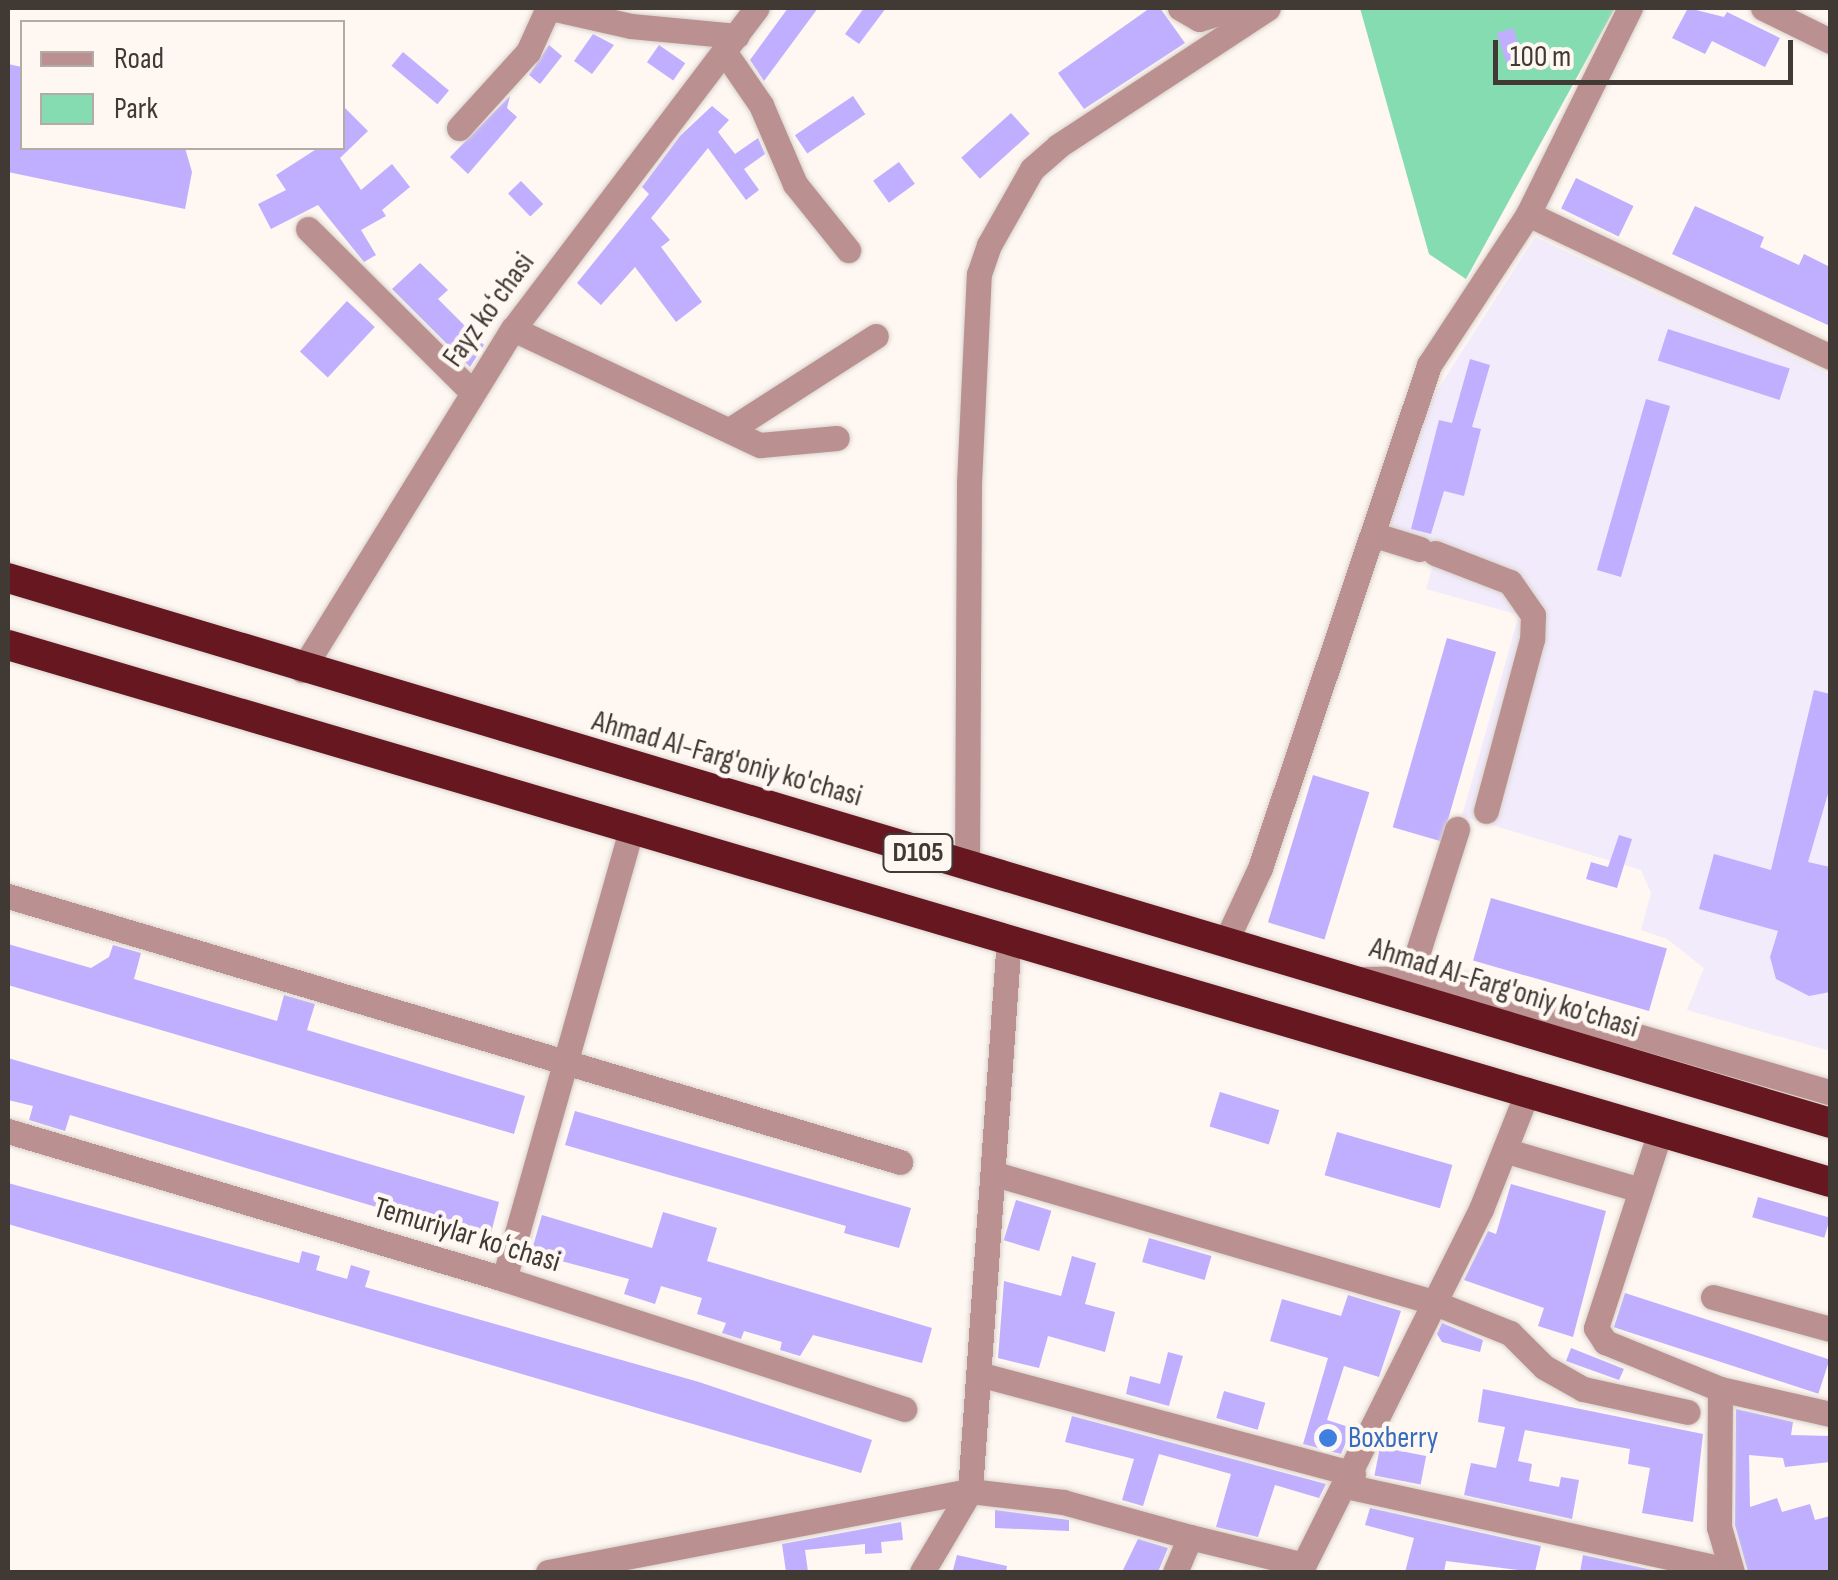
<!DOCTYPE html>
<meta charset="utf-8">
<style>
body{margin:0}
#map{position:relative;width:1838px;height:1580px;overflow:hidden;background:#fef7f2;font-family:"Sofia Sans Condensed",sans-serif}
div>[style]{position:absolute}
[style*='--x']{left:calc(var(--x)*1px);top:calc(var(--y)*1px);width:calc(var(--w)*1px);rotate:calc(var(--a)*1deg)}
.education>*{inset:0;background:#f2ebfc}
.green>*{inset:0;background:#86dcb1}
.building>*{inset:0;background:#c0affe;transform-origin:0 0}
.roads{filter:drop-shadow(0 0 2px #d8d1cc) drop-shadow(0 0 2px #d8d1cc)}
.minor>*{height:25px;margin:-12.5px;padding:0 12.5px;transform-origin:12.5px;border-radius:12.5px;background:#ba9190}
.highway>*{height:30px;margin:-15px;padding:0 15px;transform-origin:15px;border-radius:15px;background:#661720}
.dots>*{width:28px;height:28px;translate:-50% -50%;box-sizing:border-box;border:5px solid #fef7f2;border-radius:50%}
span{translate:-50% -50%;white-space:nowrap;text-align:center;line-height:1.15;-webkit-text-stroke:9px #fef7f2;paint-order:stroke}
.shield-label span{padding:2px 8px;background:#fef7f2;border:2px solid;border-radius:8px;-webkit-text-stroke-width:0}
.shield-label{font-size:28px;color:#403934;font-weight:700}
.street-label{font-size:30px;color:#403934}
.shop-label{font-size:30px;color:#366cbe}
.left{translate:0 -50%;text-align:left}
.frame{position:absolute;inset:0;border:10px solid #403934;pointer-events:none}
.legend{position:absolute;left:20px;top:20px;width:325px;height:130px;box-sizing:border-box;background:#fef7f2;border:2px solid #b2aba6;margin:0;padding:12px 18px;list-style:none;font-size:30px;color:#403934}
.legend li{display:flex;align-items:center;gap:20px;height:50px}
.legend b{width:50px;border:2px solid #b2aba6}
.scale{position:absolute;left:1493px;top:40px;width:300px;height:45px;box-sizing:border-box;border:5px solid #403934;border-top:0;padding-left:12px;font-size:30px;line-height:35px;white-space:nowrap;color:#403934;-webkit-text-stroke:8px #fef7f2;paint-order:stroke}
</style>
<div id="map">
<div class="education">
<i style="clip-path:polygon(1535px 237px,1830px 375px,1830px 1051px,1687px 1010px,1704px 968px,1667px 939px,1641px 930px,1651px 893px,1641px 870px,1462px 816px,1519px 615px,1426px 589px,1439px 543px,1385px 528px,1424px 411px)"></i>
</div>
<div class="green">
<i style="clip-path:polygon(1360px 8px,1615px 8px,1466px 279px,1429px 254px)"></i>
</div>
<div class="building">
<i style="clip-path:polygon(788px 8px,818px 8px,764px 81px,750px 60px)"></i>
<i style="clip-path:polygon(864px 8px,886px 8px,859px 44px,845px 34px)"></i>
<i style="clip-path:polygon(1150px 8px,1160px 8px,1185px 43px,1084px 109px,1058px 73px)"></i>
<i style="clip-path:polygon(1688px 8px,1724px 17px,1727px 12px,1780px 38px,1765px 67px,1712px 41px,1705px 54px,1672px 38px)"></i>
<i style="left:1513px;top:28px;width:33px;height:17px;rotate:72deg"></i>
<i style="clip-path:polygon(593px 34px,614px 45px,592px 74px,574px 61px)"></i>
<i style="clip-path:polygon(549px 45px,562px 56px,540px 84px,529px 75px)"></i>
<i style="left:659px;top:45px;width:32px;height:21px;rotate:35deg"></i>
<i style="left:403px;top:52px;width:60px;height:18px;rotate:40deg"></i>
<i style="clip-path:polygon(8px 64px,22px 67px,22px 148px,185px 148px,192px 172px,185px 209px,8px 172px)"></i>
<i style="clip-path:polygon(510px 96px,507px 108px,517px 117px,468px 174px,450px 157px)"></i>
<i style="left:853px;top:96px;width:22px;height:70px;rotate:56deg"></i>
<i style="clip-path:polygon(342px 105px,368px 131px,340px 158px,361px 190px,392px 164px,410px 187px,382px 210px,386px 216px,361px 230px,376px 255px,364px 262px,318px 205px,271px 229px,258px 204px,286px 190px,276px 175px,318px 148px,342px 148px)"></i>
<i style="clip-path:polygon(712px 106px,729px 120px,718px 132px,735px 154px,758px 138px,765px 154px,744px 169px,759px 190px,746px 200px,708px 148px,651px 218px,670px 240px,661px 247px,702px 302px,676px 322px,635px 267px,601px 305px,577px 283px,649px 194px,642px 187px,680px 136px)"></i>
<i style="left:1011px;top:113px;width:28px;height:67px;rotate:48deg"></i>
<i style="left:899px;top:162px;width:27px;height:32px;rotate:54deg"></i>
<i style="left:1576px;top:178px;width:64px;height:34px;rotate:26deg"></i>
<i style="left:521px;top:181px;width:32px;height:18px;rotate:46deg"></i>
<i style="clip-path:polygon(1695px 206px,1764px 237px,1760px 247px,1799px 265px,1804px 254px,1830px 267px,1830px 326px,1672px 254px)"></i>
<i style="clip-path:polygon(420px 263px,448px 290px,438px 299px,484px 345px,470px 367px,392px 289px)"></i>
<i style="left:347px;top:301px;width:38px;height:69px;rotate:43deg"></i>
<i style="left:1668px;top:329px;width:128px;height:33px;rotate:18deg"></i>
<i style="clip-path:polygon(1470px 359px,1490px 365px,1472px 427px,1481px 429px,1464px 496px,1444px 491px,1431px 534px,1411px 529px,1439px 420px,1452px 423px)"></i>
<i style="left:1646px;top:399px;width:25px;height:178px;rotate:16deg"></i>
<i style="left:1447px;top:638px;width:51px;height:197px;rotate:16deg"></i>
<i style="clip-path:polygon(1814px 690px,1830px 694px,1830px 787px,1808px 862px,1830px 867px,1830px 992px,1809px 996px,1776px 979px,1770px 957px,1778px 931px,1699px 909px,1714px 854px,1771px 870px)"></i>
<i style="left:1313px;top:775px;width:59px;height:154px;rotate:17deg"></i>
<i style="clip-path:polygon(1619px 835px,1632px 839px,1617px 888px,1586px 879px,1591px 862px,1608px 867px)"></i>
<i style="left:1491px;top:898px;width:183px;height:65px;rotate:16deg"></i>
<i style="clip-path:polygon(8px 944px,91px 968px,109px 957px,113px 945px,141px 953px,134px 979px,277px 1021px,284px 995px,315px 1004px,307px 1030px,525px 1096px,514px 1134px,8px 985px)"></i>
<i style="clip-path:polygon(8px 1058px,499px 1202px,489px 1241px,70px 1115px,65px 1131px,29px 1120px,33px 1106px,8px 1100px)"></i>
<i style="left:1220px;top:1092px;width:62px;height:36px;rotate:17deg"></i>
<i style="clip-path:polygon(575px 1111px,911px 1208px,899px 1248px,844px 1233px,846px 1226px,565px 1145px)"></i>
<i style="left:1337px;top:1132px;width:120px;height:45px;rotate:16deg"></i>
<i style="clip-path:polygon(8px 1183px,299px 1263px,302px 1251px,320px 1256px,316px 1270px,347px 1279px,351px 1265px,370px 1271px,365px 1287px,699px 1382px,872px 1440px,861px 1473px,8px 1224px)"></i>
<i style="clip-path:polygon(1511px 1184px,1606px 1211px,1573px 1337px,1538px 1326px,1544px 1308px,1464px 1280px,1488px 1231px,1496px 1234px)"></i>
<i style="left:1758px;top:1197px;width:75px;height:21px;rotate:16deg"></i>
<i style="left:1016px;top:1200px;width:37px;height:42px;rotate:17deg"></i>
<i style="clip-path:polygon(663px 1212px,717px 1228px,707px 1261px,932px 1328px,922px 1363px,813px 1335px,800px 1356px,780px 1350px,782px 1342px,744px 1331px,741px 1339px,722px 1333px,726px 1323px,697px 1314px,702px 1298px,661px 1286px,655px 1304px,624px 1294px,629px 1279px,531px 1253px,542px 1215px,652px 1248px)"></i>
<i style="left:1149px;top:1238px;width:65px;height:25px;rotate:16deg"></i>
<i style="clip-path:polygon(1072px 1256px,1096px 1263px,1085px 1304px,1115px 1312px,1105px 1352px,1048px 1336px,1039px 1368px,998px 1358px,1004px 1281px,1061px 1296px)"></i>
<i style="left:1625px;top:1293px;width:215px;height:36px;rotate:18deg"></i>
<i style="clip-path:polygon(1348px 1295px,1401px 1311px,1379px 1377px,1344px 1366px,1327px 1420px,1352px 1428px,1341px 1454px,1303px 1444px,1328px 1358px,1270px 1341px,1282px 1299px,1341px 1316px)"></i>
<i style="clip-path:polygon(1442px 1323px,1483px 1340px,1480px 1352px,1442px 1342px,1437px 1334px)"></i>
<i style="clip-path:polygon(1571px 1348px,1624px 1369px,1619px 1380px,1566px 1361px)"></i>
<i style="clip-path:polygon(1168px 1352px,1183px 1356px,1169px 1406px,1126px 1394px,1130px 1376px,1160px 1384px)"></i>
<i style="clip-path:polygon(1483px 1389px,1703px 1434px,1693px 1522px,1642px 1513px,1650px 1468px,1628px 1464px,1630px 1449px,1525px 1430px,1518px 1461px,1532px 1464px,1529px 1481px,1559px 1487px,1561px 1477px,1579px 1480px,1572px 1519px,1464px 1495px,1471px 1463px,1496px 1468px,1505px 1427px,1478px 1422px)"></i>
<i style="left:1224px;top:1391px;width:43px;height:28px;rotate:16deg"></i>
<i style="clip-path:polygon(1736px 1409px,1793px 1422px,1791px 1435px,1830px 1436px,1830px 1462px,1785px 1467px,1783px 1458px,1749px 1455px,1750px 1507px,1777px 1498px,1782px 1512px,1810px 1504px,1815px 1520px,1830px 1516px,1830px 1572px,1748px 1572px,1735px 1525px)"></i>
<i style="clip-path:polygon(1072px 1416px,1326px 1484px,1319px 1498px,1275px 1485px,1258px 1537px,1216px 1527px,1231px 1474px,1159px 1454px,1143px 1506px,1122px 1500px,1134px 1459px,1065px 1442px)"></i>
<i style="left:1380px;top:1447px;width:47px;height:29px;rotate:11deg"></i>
<i style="clip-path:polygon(1370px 1508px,1541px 1546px,1535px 1572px,1446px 1561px,1444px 1572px,1405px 1572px,1414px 1538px,1365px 1525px)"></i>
<i style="clip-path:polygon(995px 1510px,1069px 1520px,1069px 1531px,995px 1528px)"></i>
<i style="clip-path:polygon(901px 1522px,903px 1540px,881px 1542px,882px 1553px,865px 1554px,865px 1544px,805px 1550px,808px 1572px,786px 1572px,782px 1544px)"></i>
<i style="clip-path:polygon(1138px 1539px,1168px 1548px,1158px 1572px,1122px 1572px)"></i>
<i style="clip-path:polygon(957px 1555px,1007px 1566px,1006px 1572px,953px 1570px)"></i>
<i style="clip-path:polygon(1583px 1555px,1657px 1571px,1657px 1572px,1580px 1572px)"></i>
</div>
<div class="roads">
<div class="minor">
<i style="--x:551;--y:8;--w:82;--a:12.7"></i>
<i style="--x:631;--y:26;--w:106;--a:5.4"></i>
<i style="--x:1180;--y:8;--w:22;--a:30"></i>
<i style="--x:1199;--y:19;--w:39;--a:-17"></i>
<i style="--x:1763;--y:8;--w:75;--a:26.2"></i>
<i style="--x:726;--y:54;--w:62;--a:55.5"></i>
<i style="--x:761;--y:105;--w:86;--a:66.7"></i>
<i style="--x:795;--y:184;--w:85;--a:51.2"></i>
<i style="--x:459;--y:128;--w:103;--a:-47.8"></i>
<i style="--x:528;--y:52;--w:48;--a:-65.6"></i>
<i style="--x:1528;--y:214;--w:334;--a:25.3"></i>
<i style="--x:308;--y:229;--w:230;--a:44.8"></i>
<i style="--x:513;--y:329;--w:273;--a:25.2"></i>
<i style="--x:760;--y:445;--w:77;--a:-5.2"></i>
<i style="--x:731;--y:429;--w:172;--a:-32.7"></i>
<i style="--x:1375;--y:535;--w:47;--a:17.3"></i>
<i style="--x:1435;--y:553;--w:80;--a:21.1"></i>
<i style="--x:1510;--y:582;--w:40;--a:55.1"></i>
<i style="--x:1533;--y:615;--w:24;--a:92"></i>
<i style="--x:1532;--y:639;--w:178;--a:105"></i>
<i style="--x:302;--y:670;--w:401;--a:-58.3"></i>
<i style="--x:513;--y:329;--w:403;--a:-52.8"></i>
<i style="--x:967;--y:867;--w:384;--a:-89.7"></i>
<i style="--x:969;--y:483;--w:209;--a:-87.3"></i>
<i style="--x:979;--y:274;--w:31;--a:-71"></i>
<i style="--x:989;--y:245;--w:87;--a:-60.5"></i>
<i style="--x:1032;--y:169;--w:35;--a:-41"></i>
<i style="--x:1058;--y:146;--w:251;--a:-33.3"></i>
<i style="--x:8;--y:896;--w:931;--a:16.6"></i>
<i style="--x:1225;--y:943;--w:83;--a:-65"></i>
<i style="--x:1260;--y:868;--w:531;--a:-71.43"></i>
<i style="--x:1429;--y:365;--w:181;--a:-56.7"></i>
<i style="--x:1528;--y:214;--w:230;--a:-63.7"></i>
<i style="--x:1358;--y:979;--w:81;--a:-0.7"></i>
<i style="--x:1439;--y:978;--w:407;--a:16.3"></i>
<i style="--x:1407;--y:986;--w:165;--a:-72.3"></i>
<i style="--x:8;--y:1131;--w:518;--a:16.61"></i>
<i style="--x:504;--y:1279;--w:421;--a:18"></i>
<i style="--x:1660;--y:1132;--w:206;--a:108.1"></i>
<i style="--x:1596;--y:1328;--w:17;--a:57"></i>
<i style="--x:1605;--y:1342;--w:124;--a:22.2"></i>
<i style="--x:1720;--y:1389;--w:113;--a:12.8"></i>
<i style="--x:1507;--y:1151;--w:139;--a:16.3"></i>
<i style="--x:995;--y:1174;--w:459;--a:16.3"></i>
<i style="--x:1435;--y:1303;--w:81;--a:21.8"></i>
<i style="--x:1510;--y:1333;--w:48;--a:45"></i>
<i style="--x:1544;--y:1367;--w:45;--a:29.4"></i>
<i style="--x:1583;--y:1389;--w:107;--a:12.4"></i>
<i style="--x:504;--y:1279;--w:471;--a:-74.2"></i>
<i style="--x:1713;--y:1297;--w:121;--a:15.3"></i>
<i style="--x:982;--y:1375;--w:384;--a:14.9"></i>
<i style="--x:1720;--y:1389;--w:138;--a:90.4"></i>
<i style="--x:1719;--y:1527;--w:47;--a:73.9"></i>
<i style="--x:1346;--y:1486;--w:372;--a:12.4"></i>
<i style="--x:1190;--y:1537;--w:117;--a:13.8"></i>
<i style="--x:548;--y:1572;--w:430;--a:-10.9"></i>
<i style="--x:970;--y:1491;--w:94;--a:6.7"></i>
<i style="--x:1063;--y:1502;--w:132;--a:15.4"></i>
<i style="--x:1190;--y:1537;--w:38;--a:113"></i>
<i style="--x:922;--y:1572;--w:94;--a:-59.3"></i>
<i style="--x:970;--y:1491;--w:554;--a:-85.97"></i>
<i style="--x:1300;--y:1572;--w:406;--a:-63.5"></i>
<i style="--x:1481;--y:1209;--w:128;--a:-68.4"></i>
</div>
<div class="highway">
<i style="--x:8;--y:578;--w:1902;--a:16.65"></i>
<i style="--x:8;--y:645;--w:1899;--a:16.42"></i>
</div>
</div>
<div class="dots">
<i style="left:1328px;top:1438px;background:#3f7fe0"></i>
</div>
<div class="shield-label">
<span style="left:918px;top:853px">D105</span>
</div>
<div class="street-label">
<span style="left:489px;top:310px;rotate:-54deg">Fayz koʻchasi</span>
<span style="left:727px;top:759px;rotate:16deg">Ahmad Al-Farg'oniy ko'chasi</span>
<span style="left:1504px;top:988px;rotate:17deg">Ahmad Al-Farg'oniy ko'chasi</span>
<span style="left:467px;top:1235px;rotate:17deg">Temuriylar koʻchasi</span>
</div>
<div class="shop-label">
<span class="left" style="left:1348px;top:1438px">Boxberry</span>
</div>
<div class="frame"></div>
<ul class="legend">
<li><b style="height:12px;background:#ba9190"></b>Road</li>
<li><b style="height:28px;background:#86dcb1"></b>Park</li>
</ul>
<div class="scale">100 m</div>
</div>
